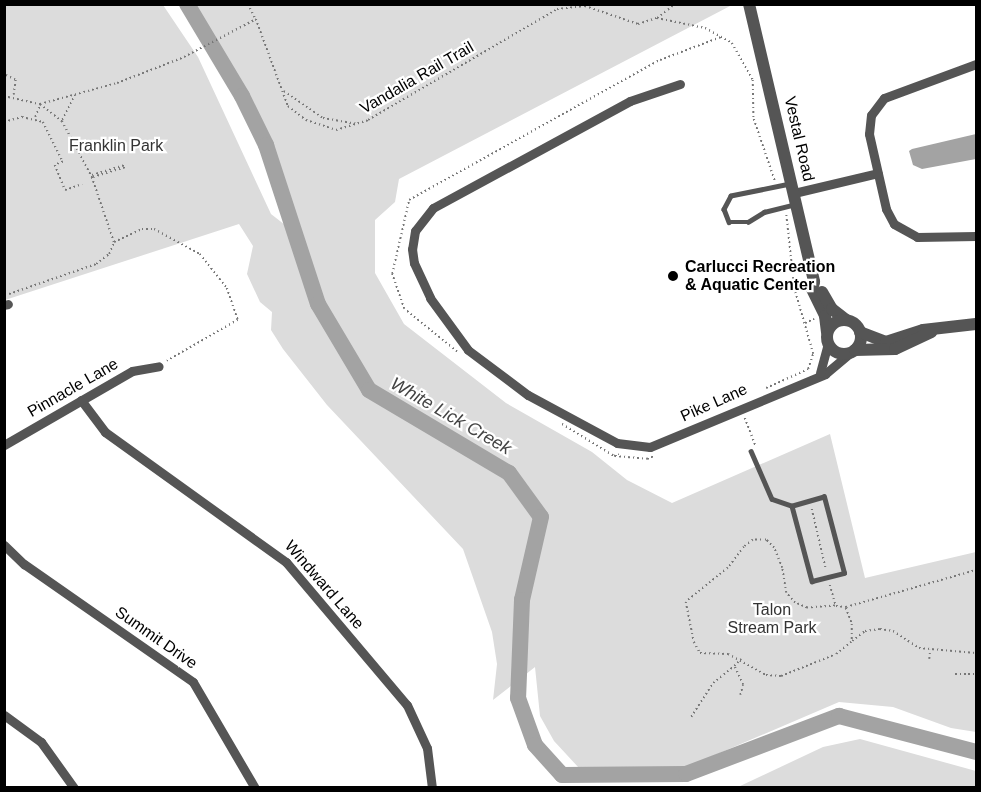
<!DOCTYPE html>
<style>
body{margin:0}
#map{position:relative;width:981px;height:792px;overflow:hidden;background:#fff;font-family:Helvetica,sans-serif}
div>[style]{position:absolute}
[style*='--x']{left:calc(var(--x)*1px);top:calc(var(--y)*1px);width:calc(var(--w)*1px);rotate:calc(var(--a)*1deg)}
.green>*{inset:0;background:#dcdcdc}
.water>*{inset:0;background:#a3a3a3}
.river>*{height:16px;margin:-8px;padding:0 8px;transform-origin:8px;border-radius:8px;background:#a3a3a3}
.path>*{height:1.5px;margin-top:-0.75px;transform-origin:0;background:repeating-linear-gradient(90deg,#777 0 1.5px,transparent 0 4.5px)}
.service>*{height:4.5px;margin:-2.25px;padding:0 2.25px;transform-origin:2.25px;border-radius:2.25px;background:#555}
.minor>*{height:9px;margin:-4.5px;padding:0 4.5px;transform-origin:4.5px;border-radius:4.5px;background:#555}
.tertiary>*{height:12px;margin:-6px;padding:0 6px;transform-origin:6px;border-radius:6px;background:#555}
.tertiary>.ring{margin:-6px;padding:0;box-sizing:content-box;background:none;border:12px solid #555;border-radius:50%}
.dots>*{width:16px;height:16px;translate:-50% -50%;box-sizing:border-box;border:3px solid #fff;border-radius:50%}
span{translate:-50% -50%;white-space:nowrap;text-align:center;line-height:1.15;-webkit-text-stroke:4.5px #fff;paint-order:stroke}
.street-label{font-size:16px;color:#000}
.park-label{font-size:16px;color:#333}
.poi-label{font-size:16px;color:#000;font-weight:700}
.left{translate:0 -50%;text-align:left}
.water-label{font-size:18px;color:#444;font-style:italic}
.frame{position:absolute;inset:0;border:6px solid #000;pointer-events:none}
</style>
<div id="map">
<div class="green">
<i style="clip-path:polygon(4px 5px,163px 5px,198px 57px,271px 214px,294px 232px,266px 145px,242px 96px,187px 5px,732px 5px,399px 179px,395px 202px,375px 220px,375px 273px,404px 324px,506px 403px,592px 452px,627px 480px,672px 503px,830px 434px,865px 578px,976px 552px,976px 732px,951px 728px,893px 707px,839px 702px,687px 767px,579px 768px,554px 741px,540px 716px,535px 667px,493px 700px,497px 664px,492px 632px,463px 549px,327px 405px,283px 349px,271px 330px,272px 312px,260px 302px,247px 274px,253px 246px,239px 224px,5px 300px)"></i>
<i style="clip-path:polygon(860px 739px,976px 771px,976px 787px,738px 787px,823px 747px)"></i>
</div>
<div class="water">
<i style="clip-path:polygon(976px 134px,976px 159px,922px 169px,913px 165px,909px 151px,912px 149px)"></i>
</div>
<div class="river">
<i style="--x:187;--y:4;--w:107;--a:59.1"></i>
<i style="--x:242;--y:96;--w:55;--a:63.9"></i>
<i style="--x:266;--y:145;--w:167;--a:71.9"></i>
<i style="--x:318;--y:304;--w:100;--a:59.3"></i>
<i style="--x:369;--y:390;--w:163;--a:30.7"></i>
<i style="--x:509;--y:473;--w:54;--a:54"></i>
<i style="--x:541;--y:517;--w:85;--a:102.9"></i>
<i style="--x:522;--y:600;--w:98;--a:92.3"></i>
<i style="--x:518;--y:698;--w:50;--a:70.1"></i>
<i style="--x:535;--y:745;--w:40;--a:48"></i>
<i style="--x:562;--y:775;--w:124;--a:-0.5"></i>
<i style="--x:686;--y:774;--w:164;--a:-20.8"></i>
<i style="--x:839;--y:716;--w:142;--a:14.7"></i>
</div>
<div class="path">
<i style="--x:248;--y:4;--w:16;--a:63"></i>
<i style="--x:657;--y:18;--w:49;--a:11.8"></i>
<i style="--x:705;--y:28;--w:31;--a:29"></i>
<i style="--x:732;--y:43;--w:43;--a:60.4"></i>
<i style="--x:753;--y:80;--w:39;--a:89"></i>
<i style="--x:754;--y:119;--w:65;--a:71.3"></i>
<i style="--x:4;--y:67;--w:8;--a:76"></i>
<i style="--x:6;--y:75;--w:11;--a:27"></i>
<i style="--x:16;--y:80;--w:15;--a:98"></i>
<i style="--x:284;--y:91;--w:47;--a:34.7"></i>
<i style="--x:323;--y:118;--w:35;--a:10"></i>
<i style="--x:4;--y:96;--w:37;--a:13"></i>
<i style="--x:40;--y:104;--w:28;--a:38"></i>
<i style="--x:62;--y:121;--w:64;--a:61.8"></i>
<i style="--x:92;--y:177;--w:69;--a:71.3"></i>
<i style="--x:114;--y:242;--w:31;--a:-25"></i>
<i style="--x:142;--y:229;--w:12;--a:0"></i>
<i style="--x:154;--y:229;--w:52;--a:28.5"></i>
<i style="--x:200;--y:254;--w:43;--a:51.5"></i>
<i style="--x:227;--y:288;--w:34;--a:71"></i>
<i style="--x:238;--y:320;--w:82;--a:150"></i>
<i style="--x:40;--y:104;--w:80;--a:-15.3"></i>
<i style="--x:117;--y:83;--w:72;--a:-21.2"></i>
<i style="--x:184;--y:57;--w:81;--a:-27.8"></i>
<i style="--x:256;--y:19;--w:93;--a:69.8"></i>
<i style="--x:288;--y:106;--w:23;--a:38"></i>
<i style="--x:306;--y:120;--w:32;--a:18"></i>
<i style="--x:336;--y:130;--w:34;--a:-17"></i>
<i style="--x:368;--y:120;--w:219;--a:-30.4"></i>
<i style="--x:557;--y:9;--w:28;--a:-6"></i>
<i style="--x:585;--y:6;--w:56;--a:18.8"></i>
<i style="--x:638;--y:24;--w:20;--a:-18"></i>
<i style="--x:657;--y:18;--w:23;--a:-38"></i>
<i style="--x:35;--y:117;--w:13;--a:-67"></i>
<i style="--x:62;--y:120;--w:28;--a:-63"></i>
<i style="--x:4;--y:122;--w:19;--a:-16"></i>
<i style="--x:22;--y:117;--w:22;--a:13"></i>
<i style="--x:43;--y:122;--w:45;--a:63.4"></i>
<i style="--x:63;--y:162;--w:9;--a:159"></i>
<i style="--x:55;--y:165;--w:27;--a:68"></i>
<i style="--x:65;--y:190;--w:18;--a:-19"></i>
<i style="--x:92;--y:175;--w:34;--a:-17"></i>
<i style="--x:93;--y:177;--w:34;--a:-17"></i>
<i style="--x:9;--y:294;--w:92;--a:-19"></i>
<i style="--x:96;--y:264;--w:16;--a:-38"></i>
<i style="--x:109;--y:254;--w:13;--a:-67"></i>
<i style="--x:805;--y:323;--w:10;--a:-24"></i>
<i style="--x:457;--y:352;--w:68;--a:-140.9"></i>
<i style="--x:404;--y:309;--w:37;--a:-109"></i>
<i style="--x:392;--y:274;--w:76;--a:-77.1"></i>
<i style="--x:409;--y:200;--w:287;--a:-29.2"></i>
<i style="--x:660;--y:60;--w:65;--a:-20.7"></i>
<i style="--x:766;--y:388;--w:46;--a:-24.3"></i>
<i style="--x:808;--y:369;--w:16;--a:-72"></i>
<i style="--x:813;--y:354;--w:69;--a:-106.1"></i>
<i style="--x:794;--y:288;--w:74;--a:-96.2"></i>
<i style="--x:745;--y:418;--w:30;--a:69"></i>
<i style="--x:562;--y:424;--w:61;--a:31.6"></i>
<i style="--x:614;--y:456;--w:5;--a:-22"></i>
<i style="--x:615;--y:456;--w:32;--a:5"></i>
<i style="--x:647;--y:459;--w:8;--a:-23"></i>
<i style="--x:812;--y:509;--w:62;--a:76.9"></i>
<i style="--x:830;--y:585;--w:22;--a:74"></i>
<i style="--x:836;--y:606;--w:10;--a:6"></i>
<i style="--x:846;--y:607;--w:135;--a:-15.9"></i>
<i style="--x:835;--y:606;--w:28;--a:176"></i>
<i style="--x:807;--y:608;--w:13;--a:-157"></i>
<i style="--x:795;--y:603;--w:13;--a:-132"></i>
<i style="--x:786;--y:593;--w:25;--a:-99"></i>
<i style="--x:782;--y:568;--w:22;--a:-112"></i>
<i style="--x:774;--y:548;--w:11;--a:-135"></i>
<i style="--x:766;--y:540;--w:13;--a:180"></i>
<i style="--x:753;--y:540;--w:11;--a:142"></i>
<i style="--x:744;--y:547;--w:26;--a:127"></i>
<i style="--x:728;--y:568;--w:54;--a:141"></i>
<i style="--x:686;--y:602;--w:41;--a:78.7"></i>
<i style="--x:694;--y:642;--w:13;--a:61"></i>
<i style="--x:700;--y:653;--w:28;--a:2"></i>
<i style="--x:728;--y:654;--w:43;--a:28.9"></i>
<i style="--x:766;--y:675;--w:15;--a:4"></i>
<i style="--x:781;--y:676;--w:59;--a:-21.8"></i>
<i style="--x:836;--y:654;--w:21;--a:-39"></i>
<i style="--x:846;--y:608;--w:17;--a:69"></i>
<i style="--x:852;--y:624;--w:17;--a:90"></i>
<i style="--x:852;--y:641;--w:16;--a:-38"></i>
<i style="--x:865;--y:631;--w:15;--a:-8"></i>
<i style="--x:880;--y:629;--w:13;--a:9"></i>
<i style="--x:893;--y:631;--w:31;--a:33"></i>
<i style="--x:919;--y:648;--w:57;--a:5"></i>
<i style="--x:929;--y:659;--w:9;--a:-84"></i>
<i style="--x:955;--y:674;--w:21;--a:0"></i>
<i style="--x:740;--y:695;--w:10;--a:-73"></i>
<i style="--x:743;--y:685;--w:21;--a:-115"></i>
<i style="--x:734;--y:666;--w:10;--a:-45"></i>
<i style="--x:691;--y:717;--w:40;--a:-57.1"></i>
<i style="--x:713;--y:683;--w:27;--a:-39"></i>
</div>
<div class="service">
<i style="--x:790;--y:184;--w:60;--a:168.5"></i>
<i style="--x:731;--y:196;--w:15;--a:118"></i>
<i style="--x:724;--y:209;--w:14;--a:69"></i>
<i style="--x:729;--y:222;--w:19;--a:0"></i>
<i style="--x:748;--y:222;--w:19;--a:-32"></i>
<i style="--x:764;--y:212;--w:32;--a:-14"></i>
<i style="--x:751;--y:451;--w:52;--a:66.4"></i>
<i style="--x:772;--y:499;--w:21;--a:19"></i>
<i style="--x:792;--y:506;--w:78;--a:75.1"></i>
<i style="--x:812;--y:581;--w:33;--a:-14"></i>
<i style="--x:844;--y:573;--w:79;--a:-104.7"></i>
<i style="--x:824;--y:497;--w:33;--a:164"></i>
</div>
<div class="minor">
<i style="--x:976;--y:64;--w:98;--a:159.7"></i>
<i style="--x:884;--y:98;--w:21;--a:127"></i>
<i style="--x:871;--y:115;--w:19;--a:96"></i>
<i style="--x:869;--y:134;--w:77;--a:77.2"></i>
<i style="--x:886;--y:209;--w:17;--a:62"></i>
<i style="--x:894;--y:224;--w:26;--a:29"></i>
<i style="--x:917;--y:237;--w:59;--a:-1"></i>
<i style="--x:680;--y:84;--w:53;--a:161.2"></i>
<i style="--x:630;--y:101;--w:224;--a:151.5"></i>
<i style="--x:433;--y:208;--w:29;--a:128"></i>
<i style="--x:415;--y:231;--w:18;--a:99"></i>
<i style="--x:412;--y:249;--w:14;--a:82"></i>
<i style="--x:414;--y:263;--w:38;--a:65"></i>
<i style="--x:430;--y:298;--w:64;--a:53.8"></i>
<i style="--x:468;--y:350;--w:75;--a:36.9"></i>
<i style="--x:528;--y:395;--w:101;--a:28.3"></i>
<i style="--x:617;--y:443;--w:33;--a:7"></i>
<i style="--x:650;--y:447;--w:190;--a:-22.6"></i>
<i style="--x:825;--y:374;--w:33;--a:-40"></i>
<i style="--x:794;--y:193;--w:86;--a:-13.4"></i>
<i style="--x:4;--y:305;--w:4;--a:-14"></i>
<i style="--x:820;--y:373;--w:31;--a:-75"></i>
<i style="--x:81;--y:400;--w:40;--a:53"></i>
<i style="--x:105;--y:432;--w:223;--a:35.7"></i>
<i style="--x:286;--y:562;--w:187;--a:49.8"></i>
<i style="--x:407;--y:705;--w:47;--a:65.1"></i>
<i style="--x:427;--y:748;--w:40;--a:82.9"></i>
<i style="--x:4;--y:445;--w:148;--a:-30"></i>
<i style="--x:132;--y:371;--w:27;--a:-10"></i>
<i style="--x:4;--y:545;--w:28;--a:44"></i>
<i style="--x:24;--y:564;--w:206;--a:34.9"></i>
<i style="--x:193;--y:682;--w:123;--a:59.7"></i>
<i style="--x:4;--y:715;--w:46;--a:36.1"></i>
<i style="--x:41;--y:742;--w:57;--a:54.3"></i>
</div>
<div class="tertiary">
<i style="--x:749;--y:4;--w:285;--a:76.8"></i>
<i style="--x:814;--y:282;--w:7;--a:106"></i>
<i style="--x:812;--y:289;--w:30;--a:64"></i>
<i style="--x:825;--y:316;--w:16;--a:83"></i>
<i style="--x:822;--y:292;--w:20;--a:60"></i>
<i style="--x:832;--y:309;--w:18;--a:38"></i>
<i class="ring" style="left:827px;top:320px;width:22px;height:22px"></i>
<i style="--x:860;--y:332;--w:28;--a:21"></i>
<i style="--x:886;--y:342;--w:39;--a:-18"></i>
<i style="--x:923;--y:330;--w:53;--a:-6.5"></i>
<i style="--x:855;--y:350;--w:40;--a:-1.4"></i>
<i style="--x:895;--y:349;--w:40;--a:-25"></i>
</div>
<div class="dots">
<i style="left:673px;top:276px;background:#000"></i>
</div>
<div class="street-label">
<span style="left:417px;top:78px;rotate:-30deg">Vandalia Rail Trail</span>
<span style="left:799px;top:139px;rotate:77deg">Vestal Road</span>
<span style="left:73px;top:388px;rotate:-30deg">Pinnacle Lane</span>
<span style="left:714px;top:403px;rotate:-24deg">Pike Lane</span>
<span style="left:324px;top:585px;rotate:49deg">Windward Lane</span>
<span style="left:156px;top:638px;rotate:35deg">Summit Drive</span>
</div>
<div class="park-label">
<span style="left:116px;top:146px">Franklin Park</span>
<span style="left:772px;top:619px">Talon<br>Stream Park</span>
</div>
<div class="poi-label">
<span class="left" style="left:685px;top:276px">Carlucci Recreation<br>&amp; Aquatic Center</span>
</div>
<div class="water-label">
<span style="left:451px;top:416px;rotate:30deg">White Lick Creek</span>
</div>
<div class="frame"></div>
</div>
